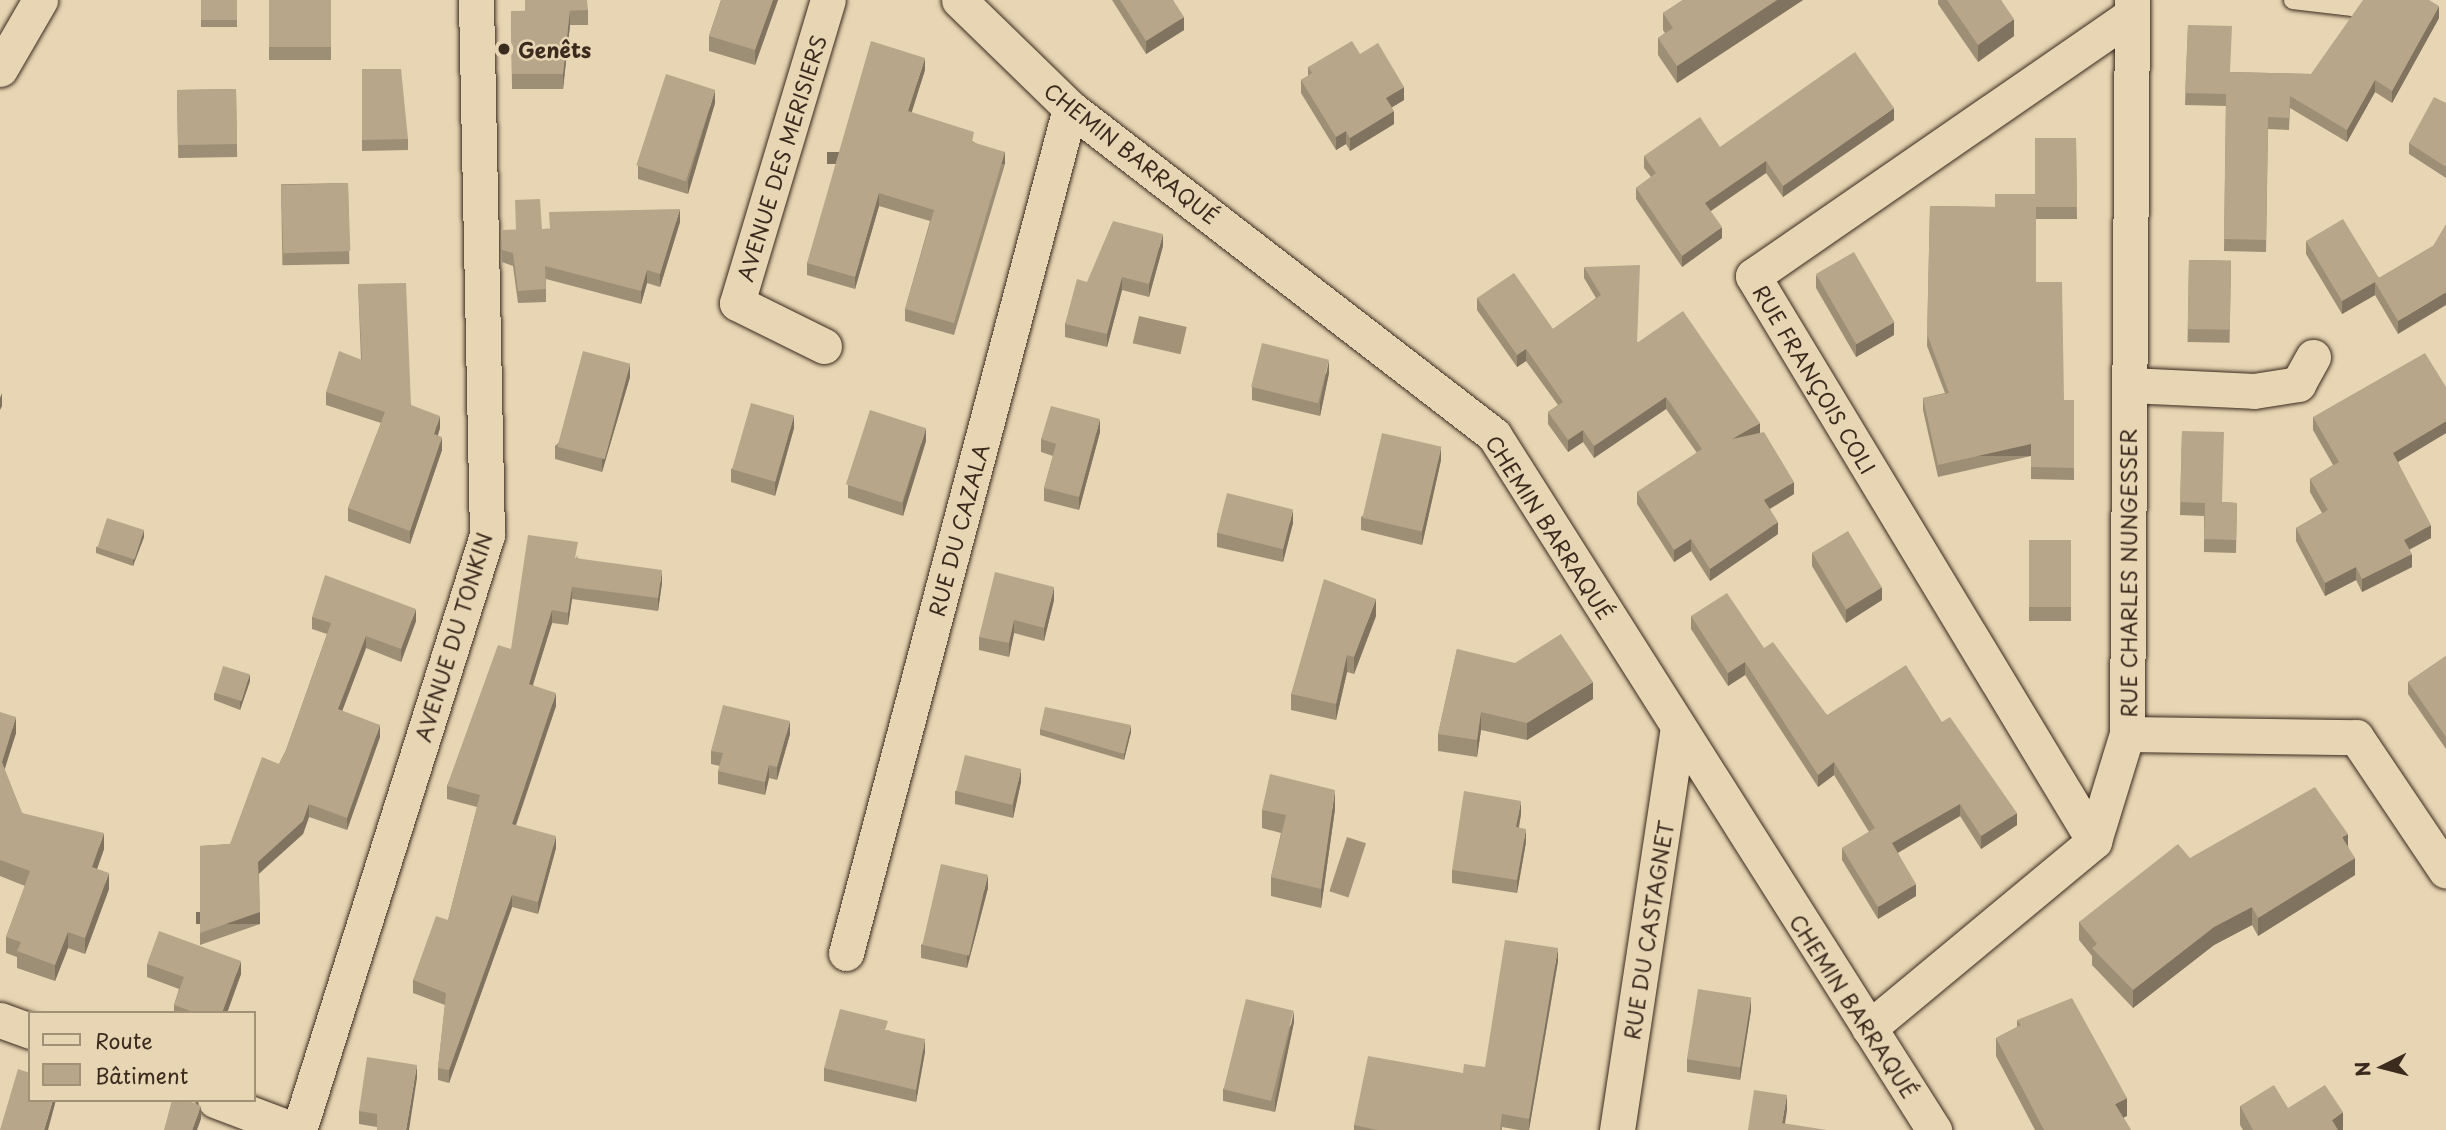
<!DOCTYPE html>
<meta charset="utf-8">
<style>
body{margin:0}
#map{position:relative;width:2446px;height:1130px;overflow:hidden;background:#e8d5b3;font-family:"Playpen Sans",sans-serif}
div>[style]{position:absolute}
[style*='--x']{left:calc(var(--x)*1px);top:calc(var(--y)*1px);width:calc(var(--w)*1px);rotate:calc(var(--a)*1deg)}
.water>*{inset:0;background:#a49278;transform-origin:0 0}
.roads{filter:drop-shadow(0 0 2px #3b2a1e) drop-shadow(0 0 2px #3b2a1e)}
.lane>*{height:18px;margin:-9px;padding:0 9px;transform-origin:9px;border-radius:9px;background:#e8d5b3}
.street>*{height:35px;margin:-17.5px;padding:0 17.5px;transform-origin:17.5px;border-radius:17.5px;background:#e8d5b3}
.wall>*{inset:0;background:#9d8f76;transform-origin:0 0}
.shaded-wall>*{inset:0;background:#807460;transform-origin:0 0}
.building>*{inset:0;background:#b7a689;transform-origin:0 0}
.dots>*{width:19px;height:19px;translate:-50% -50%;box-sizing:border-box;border:4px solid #e8d5b3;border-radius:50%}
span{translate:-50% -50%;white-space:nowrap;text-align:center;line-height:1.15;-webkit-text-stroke:5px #e8d5b3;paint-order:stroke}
.poi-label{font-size:21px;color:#3b2a1e;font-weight:700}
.left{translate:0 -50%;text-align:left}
.street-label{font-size:21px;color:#3b2a1e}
.legend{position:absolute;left:28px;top:1011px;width:228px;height:91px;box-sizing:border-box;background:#e8d5b3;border:2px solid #a39177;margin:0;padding:9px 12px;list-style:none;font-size:21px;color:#3b2a1e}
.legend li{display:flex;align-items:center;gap:14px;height:35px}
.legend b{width:35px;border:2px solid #a39177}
.north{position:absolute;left:2348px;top:1032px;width:70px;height:70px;-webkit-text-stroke:5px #e8d5b3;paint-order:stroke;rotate:264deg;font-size:19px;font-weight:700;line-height:28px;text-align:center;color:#3b2a1e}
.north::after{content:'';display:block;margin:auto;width:24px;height:32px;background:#3b2a1e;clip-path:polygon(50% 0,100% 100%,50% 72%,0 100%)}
</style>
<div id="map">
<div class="water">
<i style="left:1139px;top:316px;width:49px;height:28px;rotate:13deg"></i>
<i style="left:1347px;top:837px;width:20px;height:57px;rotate:18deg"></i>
</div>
<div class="roads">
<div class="lane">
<i style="--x:2293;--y:0;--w:60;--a:6.7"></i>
<i style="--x:2353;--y:7;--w:8;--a:-60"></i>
</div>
<div class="street">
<i style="--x:959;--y:0;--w:155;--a:44.2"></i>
<i style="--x:1070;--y:108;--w:535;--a:37.64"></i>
<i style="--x:1494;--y:435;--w:823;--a:57.66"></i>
<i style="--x:0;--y:69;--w:80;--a:-59.9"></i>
<i style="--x:824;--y:346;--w:97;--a:-153.7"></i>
<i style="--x:737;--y:303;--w:316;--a:-73.3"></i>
<i style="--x:2129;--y:385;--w:125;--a:2.7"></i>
<i style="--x:2254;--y:391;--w:45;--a:-9"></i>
<i style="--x:2298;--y:384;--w:31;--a:-61"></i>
<i style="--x:2127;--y:734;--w:229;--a:0.8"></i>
<i style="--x:2356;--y:737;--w:161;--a:56.1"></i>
<i style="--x:2094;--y:841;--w:660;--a:-121.11"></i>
<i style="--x:1753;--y:276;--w:460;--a:-34.6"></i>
<i style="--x:846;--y:953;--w:874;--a:-75.15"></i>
<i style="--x:0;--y:1020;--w:32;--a:20"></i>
<i style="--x:1869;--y:1028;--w:293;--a:-39.7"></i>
<i style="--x:2094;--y:841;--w:112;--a:-72.9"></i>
<i style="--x:2127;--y:734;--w:734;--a:-89.61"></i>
<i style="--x:215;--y:1100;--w:85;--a:20.8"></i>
<i style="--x:299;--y:1130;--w:624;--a:-72.47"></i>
<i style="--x:487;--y:535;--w:535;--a:-91.18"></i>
<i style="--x:1617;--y:1130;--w:406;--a:-81.4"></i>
</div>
</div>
<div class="wall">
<i style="left:201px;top:0;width:36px;height:27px"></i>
<i style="left:269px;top:0;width:62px;height:60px"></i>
<i style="clip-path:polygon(721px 0,778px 0,755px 65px,709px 51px,709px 36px)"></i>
<i style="clip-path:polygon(1112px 0,1173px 0,1184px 30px,1146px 54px)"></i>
<i style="clip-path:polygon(1683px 0,1803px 0,1677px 83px,1658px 55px,1658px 38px,1665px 33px,1663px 30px,1663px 13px)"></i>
<i style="clip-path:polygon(1938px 0,2001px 0,2014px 36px,1978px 62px,1938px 4px)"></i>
<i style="clip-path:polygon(588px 10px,588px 25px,570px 25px,563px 89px,512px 89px,511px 11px)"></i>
<i style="clip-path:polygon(2439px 18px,2392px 103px,2375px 92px,2347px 142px,2290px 108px,2289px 130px,2268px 129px,2266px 252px,2224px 251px,2226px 106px,2185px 105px,2188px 25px,2230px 72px,2311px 74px)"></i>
<i style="clip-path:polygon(1360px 54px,1404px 100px,1392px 107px,1394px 124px,1350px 151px,1346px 144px,1336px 150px,1301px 93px,1301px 80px,1308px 76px,1308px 67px)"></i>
<i style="clip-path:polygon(362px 69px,408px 139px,408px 150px,362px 151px)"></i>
<i style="clip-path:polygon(925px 70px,911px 113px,974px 142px,1005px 164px,954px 335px,905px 321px,905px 309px,930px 221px,879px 206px,855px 289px,807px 275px,807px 263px)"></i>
<i style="left:236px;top:89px;width:68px;height:59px;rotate:89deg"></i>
<i style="clip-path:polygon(715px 103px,688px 194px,638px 179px,638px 166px)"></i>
<i style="clip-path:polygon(2446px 103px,2446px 178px,2409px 154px,2409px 143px)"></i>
<i style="clip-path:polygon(1894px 120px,1783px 197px,1766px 173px,1710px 211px,1722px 238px,1682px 267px,1636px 199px,1636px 188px,1651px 177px,1644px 168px,1644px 156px,1720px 147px)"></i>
<i style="clip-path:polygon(2076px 138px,2077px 219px,2036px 219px,2036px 282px,2064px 400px,2074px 400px,2074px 480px,2031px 479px,2031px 456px,1938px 477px,1923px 410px,1923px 398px,1945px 393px,1927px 346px,1930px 206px,1995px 207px,2035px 194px)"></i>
<i style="left:348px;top:183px;width:81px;height:67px;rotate:89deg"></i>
<i style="clip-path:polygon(680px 222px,660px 287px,647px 283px,641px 304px,546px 279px,546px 302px,518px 303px,513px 266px,502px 262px,501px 230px,542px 229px)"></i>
<i style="clip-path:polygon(2306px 241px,2379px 278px,2433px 246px,2398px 334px,2375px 295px,2342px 314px,2306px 254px)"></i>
<i style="clip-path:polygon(1163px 246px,1149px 297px,1122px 290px,1107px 347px,1065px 337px,1065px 324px,1087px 282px)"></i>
<i style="left:2189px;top:260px;width:42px;height:82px;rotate:1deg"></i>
<i style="clip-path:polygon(1584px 267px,1638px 343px,1760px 433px,1794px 494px,1770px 509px,1778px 534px,1710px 581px,1691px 551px,1674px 562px,1637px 504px,1637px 492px,1697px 453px,1666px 409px,1594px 458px,1583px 442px,1568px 452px,1548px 424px,1548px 412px,1558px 405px,1526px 361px,1517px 367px,1477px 310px,1477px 298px,1553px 329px,1596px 298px,1584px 278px)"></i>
<i style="clip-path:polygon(1816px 275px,1894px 335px,1856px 357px,1816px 288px)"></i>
<i style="clip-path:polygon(358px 284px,411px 405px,440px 428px,438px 435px,442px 450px,410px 544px,348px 521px,348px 508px,381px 423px,326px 405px,326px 392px,361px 360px)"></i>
<i style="clip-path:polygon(1329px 373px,1320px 416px,1252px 400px,1252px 387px)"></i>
<i style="clip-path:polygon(630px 377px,602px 472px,555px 459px,555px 446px)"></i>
<i style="clip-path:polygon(2313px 417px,2446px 433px,2398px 462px,2431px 538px,2409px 550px,2412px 567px,2362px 592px,2356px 580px,2325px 596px,2296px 541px,2296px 528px,2322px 513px,2310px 492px,2310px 479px,2333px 465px,2313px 430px)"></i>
<i style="clip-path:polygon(794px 428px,775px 496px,731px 482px,731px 469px)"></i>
<i style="clip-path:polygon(2182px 431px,2222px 502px,2237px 503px,2236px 553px,2204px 552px,2204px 516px,2180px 515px)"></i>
<i style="clip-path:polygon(1100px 432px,1079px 510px,1044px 501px,1044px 488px,1053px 456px,1041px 452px,1041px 439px)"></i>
<i style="clip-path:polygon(926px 441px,903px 516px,848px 498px,848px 485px)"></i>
<i style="clip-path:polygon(1441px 460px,1422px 545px,1361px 530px,1361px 517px)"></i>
<i style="clip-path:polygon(1293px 523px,1283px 562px,1217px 547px,1217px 533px)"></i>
<i style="clip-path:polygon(144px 537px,133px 566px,96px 553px,96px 547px)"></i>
<i style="left:2029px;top:540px;width:42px;height:81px"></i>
<i style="clip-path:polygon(1812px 553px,1882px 600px,1846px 623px,1812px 566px)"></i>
<i style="clip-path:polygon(578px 555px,577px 558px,662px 583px,658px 611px,572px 599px,568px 625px,552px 623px,533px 685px,556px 706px,515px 825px,556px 848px,538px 914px,512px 907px,449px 1083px,438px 1080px,438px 1068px,445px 1005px,413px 993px,413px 980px,448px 920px,477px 807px,447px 799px,447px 786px,511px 649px)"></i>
<i style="clip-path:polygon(1054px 600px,1044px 641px,1014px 633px,1009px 657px,979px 650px,979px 637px)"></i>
<i style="clip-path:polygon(1376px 616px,1354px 674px,1347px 672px,1336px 720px,1291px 710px,1291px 694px)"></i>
<i style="clip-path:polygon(1691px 616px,1764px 648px,1827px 715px,1942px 722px,2017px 825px,1981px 849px,1960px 816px,1898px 853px,1916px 896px,1878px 919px,1842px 860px,1842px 848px,1869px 832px,1834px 775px,1818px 787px,1745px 675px,1728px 686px,1691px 629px)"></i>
<i style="clip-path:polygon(312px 617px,416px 621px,401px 662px,366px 648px,342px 711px,380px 737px,347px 830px,309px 817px,303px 834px,259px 874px,260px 924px,200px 945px,200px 846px,230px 844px,279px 764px,286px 750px,327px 634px,312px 629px)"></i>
<i style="clip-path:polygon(1457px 649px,1593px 699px,1527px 740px,1481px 730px,1477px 757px,1438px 751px,1438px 734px)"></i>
<i style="clip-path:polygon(2446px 656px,2446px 749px,2408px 694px,2408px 682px)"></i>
<i style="clip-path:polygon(250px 681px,240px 710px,214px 700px,214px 693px)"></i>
<i style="clip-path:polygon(0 712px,16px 733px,4px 769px,22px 813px,104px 849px,97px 869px,109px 889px,85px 954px,68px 948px,55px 981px,17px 968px,17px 957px,6px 953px,6px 937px,25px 886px,0 876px)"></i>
<i style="clip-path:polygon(1040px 729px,1131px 732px,1124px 760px,1040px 735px)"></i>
<i style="clip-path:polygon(790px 734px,777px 780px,769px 778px,765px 795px,718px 784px,718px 771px,720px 766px,711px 764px,711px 751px)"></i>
<i style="clip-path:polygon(1021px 782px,1013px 818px,955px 804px,955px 791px)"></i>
<i style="clip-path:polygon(1335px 809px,1321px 908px,1271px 896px,1271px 877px,1281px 833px,1262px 828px,1262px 810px)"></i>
<i style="clip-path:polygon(1521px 814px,1519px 828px,1526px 842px,1517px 893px,1452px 883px,1452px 870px)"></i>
<i style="clip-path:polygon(2348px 846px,2355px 875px,2258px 936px,2252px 925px,2214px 945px,2133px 1008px,2092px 965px,2092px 956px,2079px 940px,2079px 922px,2190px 858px)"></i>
<i style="clip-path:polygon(988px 888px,967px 968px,921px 958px,921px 945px)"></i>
<i style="clip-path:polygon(1558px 961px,1529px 1130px,1519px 1130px,1502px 1127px,1502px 1130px,1354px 1130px,1354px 1125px,1463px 1073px,1485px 1067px)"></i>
<i style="clip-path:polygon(147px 964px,241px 974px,227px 1013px,174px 1013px,174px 1005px,179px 989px,147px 977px)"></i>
<i style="clip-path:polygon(1751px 1010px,1740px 1080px,1687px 1072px,1687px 1059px)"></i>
<i style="clip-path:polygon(2017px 1020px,2127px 1116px,2123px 1117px,2131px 1130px,2035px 1130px,1996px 1056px,1996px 1038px,2017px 1027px)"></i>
<i style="clip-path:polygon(1294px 1022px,1275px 1112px,1223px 1101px,1223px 1089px)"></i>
<i style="clip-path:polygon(888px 1030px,925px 1052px,916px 1102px,824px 1081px,824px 1068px)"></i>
<i style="clip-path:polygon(417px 1078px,377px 1127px,359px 1124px,359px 1111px)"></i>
<i style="clip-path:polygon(2240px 1106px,2288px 1108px,2343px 1130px,2243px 1130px,2240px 1125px)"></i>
</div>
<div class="shaded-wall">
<i style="clip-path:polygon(773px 0,778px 0,755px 65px,755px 50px)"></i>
<i style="clip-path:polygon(1777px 0,1803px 0,1677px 83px,1677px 66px)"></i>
<i style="clip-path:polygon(2439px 6px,2439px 18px,2392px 103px,2392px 91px)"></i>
<i style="clip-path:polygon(570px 10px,570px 25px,563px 89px,563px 74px)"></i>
<i style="clip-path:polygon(1184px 17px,1184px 30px,1146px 54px,1146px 41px)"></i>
<i style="clip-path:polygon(2014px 19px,2014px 36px,1978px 62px,1978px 45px)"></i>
<i style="clip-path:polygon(925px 58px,925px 70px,908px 124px,908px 111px)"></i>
<i style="clip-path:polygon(2375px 80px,2375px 92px,2347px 142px,2347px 130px)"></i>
<i style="clip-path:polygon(1404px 87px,1404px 100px,1386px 111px,1386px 98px)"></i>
<i style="clip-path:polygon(715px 90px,715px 103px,688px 194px,688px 181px)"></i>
<i style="clip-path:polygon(1894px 108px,1894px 120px,1783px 197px,1783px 186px)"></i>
<i style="clip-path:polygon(1394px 111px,1394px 124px,1350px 151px,1350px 138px)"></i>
<i style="clip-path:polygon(1346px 131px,1346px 144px,1336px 150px,1336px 137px)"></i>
<i style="left:1005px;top:152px;width:12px;height:178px;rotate:90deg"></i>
<i style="clip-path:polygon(1766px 161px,1766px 173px,1705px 215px,1705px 203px)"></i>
<i style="clip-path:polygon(879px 193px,879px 206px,855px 289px,855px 277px)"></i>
<i style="clip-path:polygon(680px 209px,680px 222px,660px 287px,660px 274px)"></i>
<i style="clip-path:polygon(1722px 227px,1722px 238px,1682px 267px,1682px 256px)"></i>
<i style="clip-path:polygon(1163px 234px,1163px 246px,1149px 297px,1149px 284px)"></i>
<i style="clip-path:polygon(647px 270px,647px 283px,641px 304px,641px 291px)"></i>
<i style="clip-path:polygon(1122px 277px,1122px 290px,1107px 347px,1107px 334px)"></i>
<i style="clip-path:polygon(2375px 282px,2375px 295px,2342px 314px,2342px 301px)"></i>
<i style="clip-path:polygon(2446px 292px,2446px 305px,2398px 334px,2398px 321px)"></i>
<i style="clip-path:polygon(1894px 322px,1894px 335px,1856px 357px,1856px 344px)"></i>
<i style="clip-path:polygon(1526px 349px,1526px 361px,1517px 367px,1517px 355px)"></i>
<i style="clip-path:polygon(1329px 360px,1329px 373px,1320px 416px,1320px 403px)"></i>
<i style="clip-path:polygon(630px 364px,630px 377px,602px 472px,602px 459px)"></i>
<i style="clip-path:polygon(2px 393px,2px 406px,0 410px,0 398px)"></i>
<i style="clip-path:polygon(1666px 397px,1666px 409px,1594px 458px,1594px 446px)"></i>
<i style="clip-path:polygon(794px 415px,794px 428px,775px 496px,775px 483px)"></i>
<i style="clip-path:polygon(440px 416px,440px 428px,434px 447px,434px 434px)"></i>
<i style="clip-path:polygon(1100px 419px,1100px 432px,1079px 510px,1079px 497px)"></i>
<i style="clip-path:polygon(2446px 421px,2446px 433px,2393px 465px,2393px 453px)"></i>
<i style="clip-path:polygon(1760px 423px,1760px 435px,1732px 439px)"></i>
<i style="clip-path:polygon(926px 428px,926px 441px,903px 516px,903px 503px)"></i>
<i style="clip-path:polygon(1583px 430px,1583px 442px,1568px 452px,1568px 440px)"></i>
<i style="clip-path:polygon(442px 437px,442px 450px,410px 544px,410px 531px)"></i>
<i style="left:2031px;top:444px;width:12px;height:95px;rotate:90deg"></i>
<i style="clip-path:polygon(1441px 447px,1441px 460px,1422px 545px,1422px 532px)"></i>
<i style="clip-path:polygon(1794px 482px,1794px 494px,1764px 512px,1764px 500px)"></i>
<i style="clip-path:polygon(1293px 510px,1293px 523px,1283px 562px,1283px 549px)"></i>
<i style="clip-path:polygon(1778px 522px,1778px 534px,1710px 581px,1710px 569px)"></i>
<i style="clip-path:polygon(2431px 525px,2431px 538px,2404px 552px,2404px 540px)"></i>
<i style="clip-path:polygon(144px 530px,144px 537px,133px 566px,133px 560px)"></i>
<i style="clip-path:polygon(1691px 539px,1691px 551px,1674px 562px,1674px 550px)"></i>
<i style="clip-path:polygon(2412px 554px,2412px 567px,2362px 592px,2362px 579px)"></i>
<i style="clip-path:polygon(2356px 567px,2356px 580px,2325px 596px,2325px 583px)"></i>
<i style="clip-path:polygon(662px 570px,662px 583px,658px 611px,658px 598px)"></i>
<i style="clip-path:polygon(572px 587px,572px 599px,568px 625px,568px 613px)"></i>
<i style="clip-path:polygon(1054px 587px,1054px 600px,1044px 641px,1044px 628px)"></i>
<i style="clip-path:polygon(1882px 587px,1882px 600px,1846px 623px,1846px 610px)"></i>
<i style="clip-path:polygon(1376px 599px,1376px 616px,1354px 674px,1354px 657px)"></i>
<i style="clip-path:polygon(416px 609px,416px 621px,401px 662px,401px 649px)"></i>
<i style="clip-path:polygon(552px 610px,552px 623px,529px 697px,529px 684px)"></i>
<i style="clip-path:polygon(1014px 620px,1014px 633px,1009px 657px,1009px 643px)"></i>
<i style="clip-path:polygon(366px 636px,366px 648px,338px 722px,338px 709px)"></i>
<i style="clip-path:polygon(1347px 655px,1347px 672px,1336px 720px,1336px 704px)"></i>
<i style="clip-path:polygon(1745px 662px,1745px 675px,1728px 686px,1728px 673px)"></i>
<i style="clip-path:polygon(250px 674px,250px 681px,240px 710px,240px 703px)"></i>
<i style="clip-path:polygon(1593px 682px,1593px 699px,1527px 740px,1527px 723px)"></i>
<i style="clip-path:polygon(556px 693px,556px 706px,512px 837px,512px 824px)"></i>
<i style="clip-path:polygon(1481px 712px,1481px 730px,1477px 757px,1477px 740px)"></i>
<i style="clip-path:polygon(16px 717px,16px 733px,2px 778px,2px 762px)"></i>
<i style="clip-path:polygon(790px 721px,790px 734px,777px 780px,777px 767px)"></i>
<i style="clip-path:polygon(380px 725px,380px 737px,347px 830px,347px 818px)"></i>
<i style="clip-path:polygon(1131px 725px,1131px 732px,1124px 760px,1124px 754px)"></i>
<i style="clip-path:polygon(1834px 762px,1834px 775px,1818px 787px,1818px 775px)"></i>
<i style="clip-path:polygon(769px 765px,769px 778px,765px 795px,765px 782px)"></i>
<i style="clip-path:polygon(1021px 769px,1021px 782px,1013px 818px,1013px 805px)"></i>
<i style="clip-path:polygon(1335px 790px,1335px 809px,1321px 908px,1321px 889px)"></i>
<i style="clip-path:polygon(1521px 801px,1521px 814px,1516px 840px,1516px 827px)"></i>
<i style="clip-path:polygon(309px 804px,309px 817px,303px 834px,258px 874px,258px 862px)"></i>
<i style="clip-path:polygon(1960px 804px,1960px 816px,1892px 856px,1892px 843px)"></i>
<i style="clip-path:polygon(2017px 813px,2017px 825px,1981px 849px,1981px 836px)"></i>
<i style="clip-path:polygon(1526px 829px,1526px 842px,1517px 893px,1517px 880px)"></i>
<i style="clip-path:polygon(104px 833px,104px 849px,92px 883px,92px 867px)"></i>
<i style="clip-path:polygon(2348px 834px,2348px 851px,2342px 837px)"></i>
<i style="clip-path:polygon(556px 836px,556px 848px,538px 914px,538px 902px)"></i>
<i style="clip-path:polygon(2355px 858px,2355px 875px,2258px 936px,2258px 918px)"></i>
<i style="clip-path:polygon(109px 873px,109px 889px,85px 954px,85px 938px)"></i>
<i style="clip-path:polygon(988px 875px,988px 888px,967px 968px,967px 956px)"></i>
<i style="clip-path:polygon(1916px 884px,1916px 896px,1878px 919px,1878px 907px)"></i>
<i style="clip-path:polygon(512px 895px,512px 907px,449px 1083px,449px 1070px)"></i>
<i style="clip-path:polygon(2252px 907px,2252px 925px,2214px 945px,2133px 1008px,2133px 990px,2214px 927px)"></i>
<i style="left:260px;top:912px;width:12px;height:64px;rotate:90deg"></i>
<i style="clip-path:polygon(68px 932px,68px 948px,55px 981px,55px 965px)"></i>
<i style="clip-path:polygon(1558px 948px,1558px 961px,1529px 1130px,1529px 1119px)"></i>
<i style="clip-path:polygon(241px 961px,241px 974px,227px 1013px,222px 1013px)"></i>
<i style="clip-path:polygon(1751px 997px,1751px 1010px,1740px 1080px,1740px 1067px)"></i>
<i style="clip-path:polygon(1294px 1011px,1294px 1022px,1275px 1112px,1275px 1100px)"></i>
<i style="clip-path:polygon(925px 1039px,925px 1052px,916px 1102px,916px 1090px)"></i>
<i style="clip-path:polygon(417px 1065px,417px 1078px,409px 1130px,406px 1130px)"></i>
<i style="clip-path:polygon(1787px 1095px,1787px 1110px,1784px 1130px,1782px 1123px)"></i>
<i style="clip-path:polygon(2127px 1098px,2127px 1116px,2115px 1122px,2115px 1104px)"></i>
<i style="clip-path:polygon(53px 1100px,56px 1100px,48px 1130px,44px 1130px)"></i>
<i style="clip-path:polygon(201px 1106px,201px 1119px,197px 1130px,192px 1130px)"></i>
<i style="clip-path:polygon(2343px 1112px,2343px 1130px,2332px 1130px,2332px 1120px)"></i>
</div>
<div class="building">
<i style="left:201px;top:0;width:36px;height:20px"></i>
<i style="left:269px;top:0;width:62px;height:47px"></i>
<i style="clip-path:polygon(525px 0,587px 0,588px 10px,570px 10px,563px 74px,512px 74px,511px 11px,525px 11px)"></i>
<i style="clip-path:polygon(721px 0,773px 0,755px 50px,709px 36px)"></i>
<i style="clip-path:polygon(1120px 0,1173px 0,1184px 17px,1146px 41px)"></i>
<i style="clip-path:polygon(1683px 0,1777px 0,1677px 66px,1658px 38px,1673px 28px,1663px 13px)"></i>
<i style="clip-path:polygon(1947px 0,2001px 0,2014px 19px,1978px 45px)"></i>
<i style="clip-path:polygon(2363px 0,2429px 0,2439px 6px,2392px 91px,2375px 80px,2347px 130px,2290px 96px,2289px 118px,2268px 117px,2266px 240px,2224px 239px,2226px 94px,2185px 93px,2188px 25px,2232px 26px,2230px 72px,2311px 74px)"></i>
<i style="clip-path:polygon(871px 41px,925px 58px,908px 111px,974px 132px,972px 142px,1005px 152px,954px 323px,905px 309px,934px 210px,879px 193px,855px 277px,807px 263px)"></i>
<i style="clip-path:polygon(1352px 41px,1360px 54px,1378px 43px,1404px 87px,1386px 98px,1394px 111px,1350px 138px,1346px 131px,1336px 137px,1301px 80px,1312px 73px,1308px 67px)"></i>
<i style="clip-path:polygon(1855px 52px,1894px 108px,1783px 186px,1766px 161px,1705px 203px,1722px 227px,1682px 256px,1636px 188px,1656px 173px,1644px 156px,1700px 117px,1720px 147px)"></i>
<i style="clip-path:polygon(362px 69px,401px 69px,408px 139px,362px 140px)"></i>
<i style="left:666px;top:74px;width:52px;height:96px;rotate:18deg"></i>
<i style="left:236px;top:89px;width:55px;height:59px;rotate:89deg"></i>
<i style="clip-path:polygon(2434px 97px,2446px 103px,2446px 167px,2409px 143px)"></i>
<i style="clip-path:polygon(2035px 138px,2076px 138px,2077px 207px,2036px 207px,2036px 282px,2062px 282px,2064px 400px,2074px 400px,2074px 468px,2031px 467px,2031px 444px,1938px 465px,1923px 398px,1949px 393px,1927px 334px,1930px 206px,1995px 207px,1995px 194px,2035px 194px)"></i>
<i style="left:348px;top:183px;width:68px;height:67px;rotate:88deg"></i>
<i style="clip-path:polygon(540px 199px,542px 229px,550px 229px,549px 212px,680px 209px,660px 274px,647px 270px,641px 291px,545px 266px,546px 289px,518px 291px,513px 253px,502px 250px,501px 230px,516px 230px,515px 200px)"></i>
<i style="clip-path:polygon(2343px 219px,2379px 278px,2433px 246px,2446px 224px,2446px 292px,2398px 321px,2375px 282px,2342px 301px,2306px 241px)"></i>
<i style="clip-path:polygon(1113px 221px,1163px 234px,1149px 284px,1122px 277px,1107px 334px,1065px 324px,1077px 279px,1087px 282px)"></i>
<i style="left:1854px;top:252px;width:81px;height:44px;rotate:60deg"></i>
<i style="left:2189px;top:260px;width:42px;height:69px;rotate:1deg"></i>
<i style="clip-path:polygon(1640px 265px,1637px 343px,1683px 311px,1760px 423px,1732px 439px,1764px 432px,1794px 482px,1764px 500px,1778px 522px,1710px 569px,1691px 539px,1674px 550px,1637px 492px,1702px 449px,1666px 397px,1594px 446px,1583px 430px,1568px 440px,1548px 412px,1563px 402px,1526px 349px,1517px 355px,1477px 298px,1514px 273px,1553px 329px,1601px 295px,1584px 267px)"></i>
<i style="clip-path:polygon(406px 283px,411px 405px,440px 416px,434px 434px,442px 437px,410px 531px,348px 508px,385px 412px,326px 392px,339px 351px,362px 360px,358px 284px)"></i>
<i style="left:1262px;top:343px;width:69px;height:45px;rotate:14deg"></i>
<i style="left:583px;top:351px;width:49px;height:99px;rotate:15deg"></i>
<i style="clip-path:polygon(2425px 353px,2446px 387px,2446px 421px,2393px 453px,2431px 525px,2404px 540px,2412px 554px,2362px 579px,2356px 567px,2325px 583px,2296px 528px,2328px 510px,2310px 479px,2339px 462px,2313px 417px)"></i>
<i style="left:751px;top:403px;width:45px;height:69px;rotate:16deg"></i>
<i style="clip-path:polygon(1051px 406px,1100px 419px,1079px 497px,1044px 488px,1056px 444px,1041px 439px)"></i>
<i style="left:870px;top:410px;width:59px;height:78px;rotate:18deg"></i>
<i style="clip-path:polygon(2182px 431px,2224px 432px,2222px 502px,2237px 503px,2236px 540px,2204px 539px,2205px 503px,2180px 502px)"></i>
<i style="left:1382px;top:433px;width:61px;height:87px;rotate:13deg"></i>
<i style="left:1227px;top:493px;width:68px;height:41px;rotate:14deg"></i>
<i style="left:107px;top:518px;width:39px;height:31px;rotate:18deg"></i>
<i style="left:1848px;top:531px;width:66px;height:42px;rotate:59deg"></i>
<i style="clip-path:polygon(528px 535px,578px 542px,575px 558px,662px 570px,658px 598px,572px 587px,568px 613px,552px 610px,529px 684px,556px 693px,512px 824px,556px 836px,538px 902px,512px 895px,449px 1070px,438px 1068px,446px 993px,413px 980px,436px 916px,448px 920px,480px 795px,447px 786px,498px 645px,511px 649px)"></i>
<i style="left:2029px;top:540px;width:42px;height:67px"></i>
<i style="clip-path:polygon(995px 572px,1054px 587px,1044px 628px,1014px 620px,1009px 643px,979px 637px)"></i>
<i style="clip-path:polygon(325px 575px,416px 609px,401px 649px,366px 636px,338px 709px,380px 725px,347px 818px,309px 804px,303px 821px,258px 862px,260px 912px,200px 933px,200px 846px,230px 844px,262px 757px,279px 764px,286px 750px,331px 623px,312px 617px)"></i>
<i style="clip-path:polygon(1324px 579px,1376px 599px,1354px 657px,1347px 655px,1336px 704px,1291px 694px)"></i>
<i style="clip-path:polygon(1727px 593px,1764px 648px,1773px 642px,1827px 715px,1906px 665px,1942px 722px,1950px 717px,2017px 813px,1981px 836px,1960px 804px,1892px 843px,1916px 884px,1878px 907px,1842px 848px,1875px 828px,1834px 762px,1818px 775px,1745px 662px,1728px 673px,1691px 616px)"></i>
<i style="clip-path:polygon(1561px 634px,1593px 682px,1527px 723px,1481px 712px,1477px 740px,1438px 734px,1457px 649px,1515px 663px)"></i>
<i style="clip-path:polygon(2446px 656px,2446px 737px,2408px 682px)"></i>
<i style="left:223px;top:666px;width:28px;height:28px;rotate:17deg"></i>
<i style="clip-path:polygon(723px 705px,790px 721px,777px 767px,769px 765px,765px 782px,718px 771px,723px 753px,711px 751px)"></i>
<i style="clip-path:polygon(1045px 707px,1131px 725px,1124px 754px,1040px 729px)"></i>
<i style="clip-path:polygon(0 712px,16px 717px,2px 762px,22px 813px,104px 833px,92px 867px,109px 873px,85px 938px,68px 932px,55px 965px,17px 951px,21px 942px,6px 937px,30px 871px,0 860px)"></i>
<i style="left:965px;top:755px;width:58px;height:37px;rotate:14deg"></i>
<i style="clip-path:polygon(1270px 774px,1335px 790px,1321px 889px,1271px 877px,1286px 815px,1262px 810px)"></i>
<i style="clip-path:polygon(2315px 787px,2348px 834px,2342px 837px,2355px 858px,2258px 918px,2252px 907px,2214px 927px,2133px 990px,2092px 948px,2097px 944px,2079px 922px,2178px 844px,2190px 858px)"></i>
<i style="clip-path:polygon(1464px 791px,1521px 801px,1516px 827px,1526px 829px,1517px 880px,1452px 870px)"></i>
<i style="left:941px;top:864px;width:48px;height:83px;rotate:13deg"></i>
<i style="clip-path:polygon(159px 931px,241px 961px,222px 1013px,196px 1013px,174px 1005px,184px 977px,147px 964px)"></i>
<i style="clip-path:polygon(1505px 940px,1558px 948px,1529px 1119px,1502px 1114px,1500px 1130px,1377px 1130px,1354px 1125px,1368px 1056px,1463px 1073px,1464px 1064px,1485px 1067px)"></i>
<i style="left:1698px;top:989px;width:54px;height:71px;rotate:9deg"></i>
<i style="clip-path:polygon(2072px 998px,2127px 1098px,2115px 1104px,2131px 1130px,2044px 1130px,1996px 1038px,2021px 1025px,2017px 1020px)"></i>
<i style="left:1246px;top:999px;width:49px;height:93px;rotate:14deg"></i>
<i style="clip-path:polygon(840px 1009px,888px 1021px,885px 1030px,925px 1039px,916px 1090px,824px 1068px)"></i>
<i style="clip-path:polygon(367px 1057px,417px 1065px,406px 1130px,377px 1130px,377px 1114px,359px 1111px)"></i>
<i style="clip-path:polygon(18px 1069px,30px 1073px,30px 1100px,53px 1100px,44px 1130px,0 1130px)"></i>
<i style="clip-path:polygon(2274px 1085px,2288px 1108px,2325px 1085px,2343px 1112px,2332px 1120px,2338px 1130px,2253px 1130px,2240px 1106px)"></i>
<i style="clip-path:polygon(1754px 1090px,1787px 1095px,1782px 1123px,1827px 1130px,1748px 1130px)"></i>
<i style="clip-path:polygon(172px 1100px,186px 1100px,201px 1106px,192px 1130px,164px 1130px)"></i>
</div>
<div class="dots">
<i style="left:504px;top:49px;background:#3b2a1e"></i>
</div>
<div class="poi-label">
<span class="left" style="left:518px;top:49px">Genêts</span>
</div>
<div class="street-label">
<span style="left:1132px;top:153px;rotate:38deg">CHEMIN BARRAQUÉ</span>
<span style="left:781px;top:158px;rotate:-73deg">AVENUE DES MERISIERS</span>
<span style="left:1815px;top:379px;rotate:59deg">RUE FRANÇOIS COLI</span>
<span style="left:1550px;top:527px;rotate:57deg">CHEMIN BARRAQUÉ</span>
<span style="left:958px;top:530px;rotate:-75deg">RUE DU CAZALA</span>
<span style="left:2128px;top:573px;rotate:-90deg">RUE CHARLES NUNGESSER</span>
<span style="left:453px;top:637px;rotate:-73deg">AVENUE DU TONKIN</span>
<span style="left:1648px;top:930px;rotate:-81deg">RUE DU CASTAGNET</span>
<span style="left:1854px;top:1006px;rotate:57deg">CHEMIN BARRAQUÉ</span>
</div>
<ul class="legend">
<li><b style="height:9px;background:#e8d5b3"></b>Route</li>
<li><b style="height:19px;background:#b7a689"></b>Bâtiment</li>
</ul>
<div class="north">N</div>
</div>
